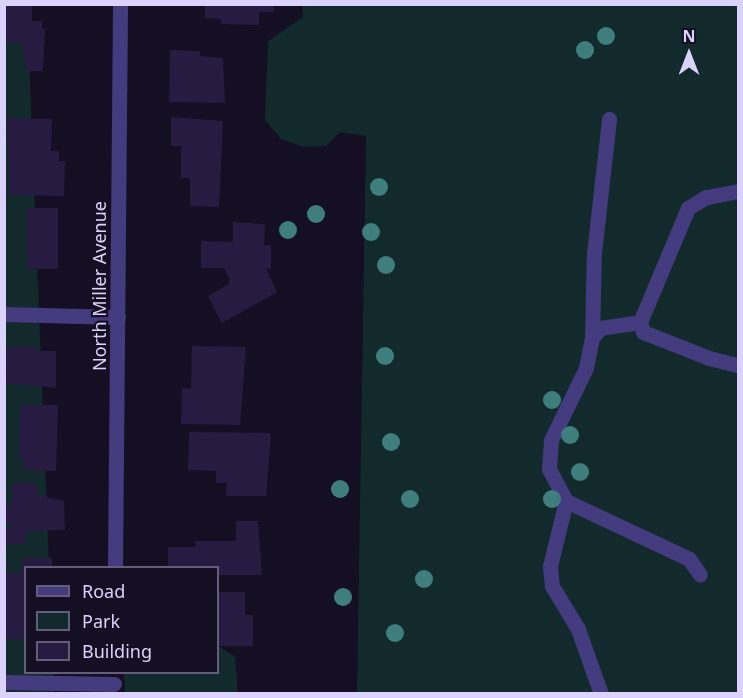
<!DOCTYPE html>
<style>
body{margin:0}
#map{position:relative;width:743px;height:698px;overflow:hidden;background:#140f22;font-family:"Noto Sans",sans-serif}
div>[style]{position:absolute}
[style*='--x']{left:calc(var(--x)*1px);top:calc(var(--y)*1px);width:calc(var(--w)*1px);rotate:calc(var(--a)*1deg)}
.green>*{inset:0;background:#122a2c}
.building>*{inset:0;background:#271b42;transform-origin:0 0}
.minor>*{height:15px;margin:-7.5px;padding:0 7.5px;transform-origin:7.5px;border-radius:7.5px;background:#443b7f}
.trees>*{width:18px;height:18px;margin:-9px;border-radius:50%;background:#3e7f7d}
span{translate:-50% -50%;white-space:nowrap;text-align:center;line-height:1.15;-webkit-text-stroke:4.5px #140f22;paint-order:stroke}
.street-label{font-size:18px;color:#dbd2fd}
.frame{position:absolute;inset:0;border:6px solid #dbd2fd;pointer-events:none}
.legend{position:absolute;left:24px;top:566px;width:195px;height:108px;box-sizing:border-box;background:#140f22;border:2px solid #645d7a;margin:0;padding:8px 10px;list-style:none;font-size:18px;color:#dbd2fd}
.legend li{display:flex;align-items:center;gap:12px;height:30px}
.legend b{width:30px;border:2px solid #645d7a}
.north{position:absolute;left:659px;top:24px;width:60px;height:60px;-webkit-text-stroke:4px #140f22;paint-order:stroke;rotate:0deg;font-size:16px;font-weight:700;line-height:24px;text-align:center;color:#dbd2fd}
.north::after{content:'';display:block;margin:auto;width:21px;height:27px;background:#dbd2fd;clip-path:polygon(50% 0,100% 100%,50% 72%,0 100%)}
</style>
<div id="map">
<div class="green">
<i style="clip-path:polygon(4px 5px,27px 5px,49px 567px,26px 568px,26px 672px,53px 673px,54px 693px,79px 693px,5px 693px)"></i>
<i style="clip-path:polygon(302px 5px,738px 5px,738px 693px,357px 693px,366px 136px,340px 132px,326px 146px,303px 147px,281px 139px,265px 120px,268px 41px,303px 17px)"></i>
<i style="clip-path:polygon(218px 646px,235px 657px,238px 693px,125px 693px,124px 673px,218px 672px)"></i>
</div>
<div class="building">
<i style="clip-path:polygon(4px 4px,32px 4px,32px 21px,42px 21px,42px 29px,45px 29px,43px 71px,26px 71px,22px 43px,4px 43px)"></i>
<i style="clip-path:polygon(205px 4px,274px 4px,274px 12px,259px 12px,259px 25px,221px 24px,221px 19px,205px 18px)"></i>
<i style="clip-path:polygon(170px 50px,200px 51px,200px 56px,223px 58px,225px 103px,169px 102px)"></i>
<i style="clip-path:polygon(171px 117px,223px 121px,219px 207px,190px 206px,190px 178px,181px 178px,181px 146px,171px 146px)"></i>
<i style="clip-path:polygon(7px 118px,52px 119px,51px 151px,59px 151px,59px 161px,65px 161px,64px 196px,10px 195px)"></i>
<i style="left:27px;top:208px;width:31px;height:61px"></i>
<i style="clip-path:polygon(233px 222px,265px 224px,264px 245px,271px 245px,271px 269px,266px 268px,277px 292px,222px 323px,208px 296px,229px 284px,229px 279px,224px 268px,201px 268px,201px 241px,233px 242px)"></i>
<i style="clip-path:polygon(192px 346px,246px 347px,240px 425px,181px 424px,182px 388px,191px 389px)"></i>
<i style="clip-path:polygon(4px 347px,36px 347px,36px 351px,56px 351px,56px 388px,4px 383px)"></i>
<i style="clip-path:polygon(20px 404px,58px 405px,56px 471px,24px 470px,24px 458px,19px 458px)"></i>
<i style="clip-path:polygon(189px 432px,271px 433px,266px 496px,226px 496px,227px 483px,216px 483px,216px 471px,188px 470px)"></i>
<i style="clip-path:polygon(12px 483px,37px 483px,37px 495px,64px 501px,65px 530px,25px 531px,25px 544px,4px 545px,4px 529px,13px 529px,11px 524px,4px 524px,4px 505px,12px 505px)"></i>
<i style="clip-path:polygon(236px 521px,258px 521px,262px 575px,218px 575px,218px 568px,168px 568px,168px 547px,196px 547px,195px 541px,236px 541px)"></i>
<i style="clip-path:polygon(22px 558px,52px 558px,52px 565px,57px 568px,26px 568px,26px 639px,5px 639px,4px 573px,22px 573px)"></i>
<i style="clip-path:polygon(218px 592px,245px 592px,245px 615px,253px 615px,253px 646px,218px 646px)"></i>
</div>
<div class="minor">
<i style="--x:738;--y:191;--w:33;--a:169"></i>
<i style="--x:706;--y:197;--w:21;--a:149"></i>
<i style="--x:688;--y:208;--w:124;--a:112.8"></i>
<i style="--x:640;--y:322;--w:10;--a:73"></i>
<i style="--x:643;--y:332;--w:71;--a:21.5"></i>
<i style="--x:709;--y:358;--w:30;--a:14"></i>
<i style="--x:4;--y:314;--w:114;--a:1.5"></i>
<i style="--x:592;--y:338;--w:85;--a:-88.7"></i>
<i style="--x:594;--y:253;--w:135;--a:-83.6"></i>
<i style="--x:566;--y:501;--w:36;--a:-118"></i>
<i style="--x:549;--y:469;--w:29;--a:-86"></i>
<i style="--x:551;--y:440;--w:80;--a:-64.1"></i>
<i style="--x:586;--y:368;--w:31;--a:-79"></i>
<i style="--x:592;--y:338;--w:13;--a:-51"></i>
<i style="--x:600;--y:328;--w:40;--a:-8.5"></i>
<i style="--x:115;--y:568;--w:564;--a:-89.49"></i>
<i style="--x:4;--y:682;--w:110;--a:1"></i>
<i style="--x:601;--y:694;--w:69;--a:-109.5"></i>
<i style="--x:578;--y:629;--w:50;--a:-121.2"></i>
<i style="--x:552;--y:586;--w:20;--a:-96"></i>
<i style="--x:550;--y:566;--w:67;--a:-76.2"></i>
<i style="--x:566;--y:501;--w:136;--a:25.2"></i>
<i style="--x:689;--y:559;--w:19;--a:55"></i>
</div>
<div class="trees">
<i style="left:606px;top:36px"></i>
<i style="left:585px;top:50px"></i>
<i style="left:379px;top:187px"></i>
<i style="left:316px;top:214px"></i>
<i style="left:288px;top:230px"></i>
<i style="left:371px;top:232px"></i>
<i style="left:386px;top:265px"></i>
<i style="left:385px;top:356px"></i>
<i style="left:552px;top:400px"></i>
<i style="left:570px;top:435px"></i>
<i style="left:391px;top:442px"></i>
<i style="left:580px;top:472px"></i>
<i style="left:340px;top:489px"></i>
<i style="left:410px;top:499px"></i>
<i style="left:552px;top:499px"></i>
<i style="left:424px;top:579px"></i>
<i style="left:343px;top:597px"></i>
<i style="left:395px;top:633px"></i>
</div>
<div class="street-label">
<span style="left:99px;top:286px;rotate:-90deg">North Miller Avenue</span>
</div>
<div class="frame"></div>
<ul class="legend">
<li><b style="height:8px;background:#443b7f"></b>Road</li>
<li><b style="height:16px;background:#122a2c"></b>Park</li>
<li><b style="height:16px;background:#271b42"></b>Building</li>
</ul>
<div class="north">N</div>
</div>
